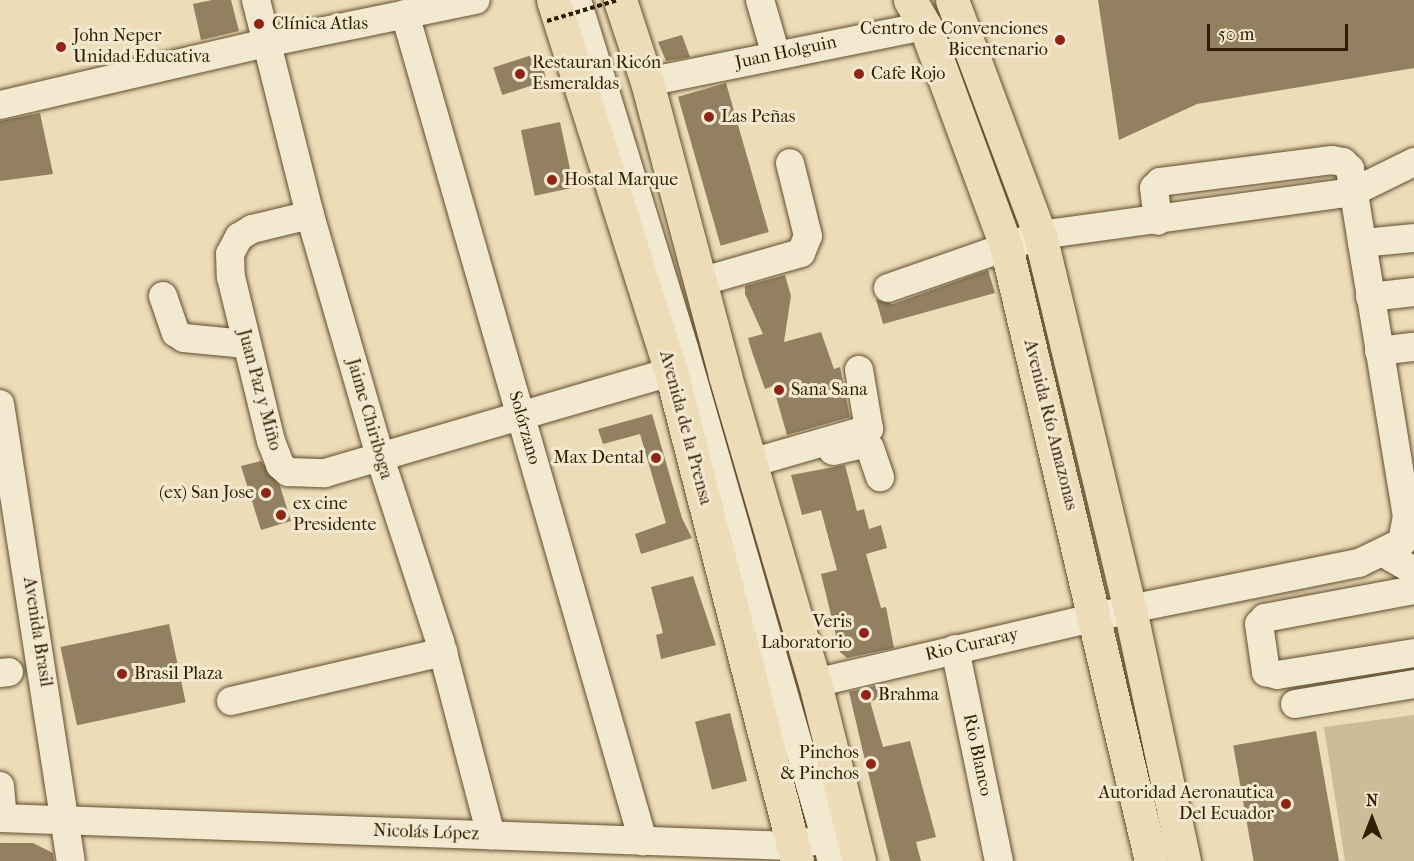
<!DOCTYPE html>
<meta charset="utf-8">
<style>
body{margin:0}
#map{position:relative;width:1414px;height:861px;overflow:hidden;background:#ecdcb7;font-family:"IM FELL French Canon",serif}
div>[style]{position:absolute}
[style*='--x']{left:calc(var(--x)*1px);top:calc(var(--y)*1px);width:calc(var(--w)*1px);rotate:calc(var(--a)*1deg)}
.green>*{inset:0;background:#ccbc98}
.building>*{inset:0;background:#928060;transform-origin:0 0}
.roads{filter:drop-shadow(0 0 2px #604d2f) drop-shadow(0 0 2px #604d2f)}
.minor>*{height:28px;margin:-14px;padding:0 14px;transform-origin:14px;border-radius:14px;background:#f3e8d0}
.major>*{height:33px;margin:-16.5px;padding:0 16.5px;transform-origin:16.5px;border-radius:16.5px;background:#ecdcb7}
.path-bridge>*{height:4px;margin-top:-2px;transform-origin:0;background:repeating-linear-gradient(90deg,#311d02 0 4.5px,transparent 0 7.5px)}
.dots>*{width:16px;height:16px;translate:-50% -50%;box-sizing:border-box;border:3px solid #f3e8d0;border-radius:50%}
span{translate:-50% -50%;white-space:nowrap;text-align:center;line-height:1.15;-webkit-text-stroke:6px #f3e8d0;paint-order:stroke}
.poi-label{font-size:18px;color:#311d02}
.left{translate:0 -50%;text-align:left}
.right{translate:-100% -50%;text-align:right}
.street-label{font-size:18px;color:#311d02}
.north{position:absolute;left:1342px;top:789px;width:60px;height:60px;-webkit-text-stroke:4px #f3e8d0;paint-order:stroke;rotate:0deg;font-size:16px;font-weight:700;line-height:24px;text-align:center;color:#311d02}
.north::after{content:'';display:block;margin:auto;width:21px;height:27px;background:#311d02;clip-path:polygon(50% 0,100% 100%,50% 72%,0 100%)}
.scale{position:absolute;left:1207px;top:24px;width:141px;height:27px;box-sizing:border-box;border:3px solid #311d02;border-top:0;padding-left:8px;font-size:18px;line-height:21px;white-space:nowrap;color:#311d02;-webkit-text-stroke:4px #f3e8d0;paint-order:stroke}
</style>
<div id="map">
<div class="green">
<i style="clip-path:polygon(1414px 715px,1414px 861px,1345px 861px,1324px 727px)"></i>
</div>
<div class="building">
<i style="clip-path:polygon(212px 0,231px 0,239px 31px,201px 40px,193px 4px)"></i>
<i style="clip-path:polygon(1098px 0,1414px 0,1414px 68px,1197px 104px,1119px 140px)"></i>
<i style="clip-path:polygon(682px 35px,690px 57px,666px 61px,658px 42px)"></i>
<i style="left:538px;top:53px;width:29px;height:47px;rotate:72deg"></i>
<i style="left:726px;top:83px;width:155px;height:50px;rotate:74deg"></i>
<i style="clip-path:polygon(40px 113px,53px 174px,0 181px,0 121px)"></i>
<i style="left:560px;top:122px;width:67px;height:40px;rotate:78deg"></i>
<i style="clip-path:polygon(988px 270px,995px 293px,883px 324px,876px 299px,893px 304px)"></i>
<i style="clip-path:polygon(785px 275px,791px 296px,784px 342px,821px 332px,834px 369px,840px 367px,850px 417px,787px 435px,773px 386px,765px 389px,752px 352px,748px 338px,763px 334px,745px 294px,745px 286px)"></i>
<i style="clip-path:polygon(652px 414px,682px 518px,692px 538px,641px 554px,635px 534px,666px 523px,640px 434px,603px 444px,598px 429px)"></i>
<i style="clip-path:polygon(261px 461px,280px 486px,291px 521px,261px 530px,241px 466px)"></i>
<i style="clip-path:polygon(845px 465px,857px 511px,864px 509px,869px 529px,881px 525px,887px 548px,866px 554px,881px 608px,886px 607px,894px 648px,847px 658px,840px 652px,821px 574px,837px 570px,821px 510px,802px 515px,791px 475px)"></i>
<i style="clip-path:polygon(693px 576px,716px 645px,661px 659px,656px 635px,663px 633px,651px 587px)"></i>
<i style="left:169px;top:624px;width:80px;height:111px;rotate:78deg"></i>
<i style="clip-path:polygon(879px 685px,883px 698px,870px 701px,883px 747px,910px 741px,936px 837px,916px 842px,921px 861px,890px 861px,863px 752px,849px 692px)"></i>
<i style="left:730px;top:713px;width:70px;height:36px;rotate:76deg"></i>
<i style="left:1316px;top:731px;width:132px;height:84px;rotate:80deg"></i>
<i style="clip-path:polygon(0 843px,33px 843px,53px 853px,54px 861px,0 861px)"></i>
</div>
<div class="roads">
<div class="minor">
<i style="--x:256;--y:0;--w:222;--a:75.9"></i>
<i style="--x:310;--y:215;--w:262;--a:73.8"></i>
<i style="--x:383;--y:467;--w:183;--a:71.9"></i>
<i style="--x:440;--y:641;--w:201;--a:75.3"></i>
<i style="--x:577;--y:0;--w:364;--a:72.9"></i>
<i style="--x:684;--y:348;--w:534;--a:73.91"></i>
<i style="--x:760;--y:0;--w:57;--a:73.8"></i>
<i style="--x:405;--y:14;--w:861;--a:73.94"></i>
<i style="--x:647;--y:82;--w:284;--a:-11.4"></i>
<i style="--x:0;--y:105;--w:273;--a:-13.1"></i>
<i style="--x:266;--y:43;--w:214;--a:-11.6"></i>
<i style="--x:310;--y:215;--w:60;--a:166.4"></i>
<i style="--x:252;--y:229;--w:15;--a:148"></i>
<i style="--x:239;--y:237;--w:19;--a:118"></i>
<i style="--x:230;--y:254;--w:23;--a:88"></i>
<i style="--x:231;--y:277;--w:169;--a:76.3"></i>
<i style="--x:271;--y:441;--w:26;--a:69"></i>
<i style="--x:280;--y:465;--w:11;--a:41"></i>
<i style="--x:288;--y:472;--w:37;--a:2"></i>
<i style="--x:325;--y:473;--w:360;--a:-16.3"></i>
<i style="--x:1362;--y:243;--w:52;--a:-5.5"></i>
<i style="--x:700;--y:282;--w:105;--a:-16"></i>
<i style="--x:801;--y:253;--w:18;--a:-68"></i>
<i style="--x:808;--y:236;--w:75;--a:-103.9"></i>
<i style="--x:888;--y:288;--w:161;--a:-19.2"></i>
<i style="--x:1040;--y:235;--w:316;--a:-7.8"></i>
<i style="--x:1353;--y:192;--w:68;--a:-26.2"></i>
<i style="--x:163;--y:296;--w:39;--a:71"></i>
<i style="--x:176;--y:333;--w:9;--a:32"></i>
<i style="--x:184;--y:338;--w:62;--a:5.5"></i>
<i style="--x:1370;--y:297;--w:44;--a:-6.5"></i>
<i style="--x:1379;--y:351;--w:35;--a:-7"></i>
<i style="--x:0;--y:404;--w:462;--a:81.2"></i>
<i style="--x:833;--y:451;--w:32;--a:-13"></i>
<i style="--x:864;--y:444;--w:7;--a:34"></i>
<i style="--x:870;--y:448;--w:31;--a:71"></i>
<i style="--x:751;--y:463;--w:123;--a:-16.1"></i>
<i style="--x:869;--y:429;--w:60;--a:-99.6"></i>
<i style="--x:1385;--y:554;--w:34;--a:30"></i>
<i style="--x:1414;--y:590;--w:152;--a:169.4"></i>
<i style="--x:1265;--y:618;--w:8;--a:135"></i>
<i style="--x:1259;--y:624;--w:49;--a:81.7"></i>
<i style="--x:1266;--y:672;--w:11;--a:15"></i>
<i style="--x:1277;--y:675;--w:139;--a:-9.1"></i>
<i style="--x:955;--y:649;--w:217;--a:78.3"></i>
<i style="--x:0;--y:673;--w:9;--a:-6"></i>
<i style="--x:815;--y:683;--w:324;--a:-13.2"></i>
<i style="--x:1130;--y:609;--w:234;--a:-11.4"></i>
<i style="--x:1359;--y:563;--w:48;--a:-26"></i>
<i style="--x:1402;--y:542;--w:25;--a:-79"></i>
<i style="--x:1407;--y:517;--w:353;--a:-99.3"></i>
<i style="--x:1350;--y:169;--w:10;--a:-135"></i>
<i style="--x:1343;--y:162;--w:11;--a:-170"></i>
<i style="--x:1332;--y:160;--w:173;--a:172.7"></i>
<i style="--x:1160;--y:182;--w:8;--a:135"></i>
<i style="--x:1154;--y:188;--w:33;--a:83"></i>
<i style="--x:231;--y:701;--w:218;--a:-13"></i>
<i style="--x:1295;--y:704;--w:121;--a:-9.5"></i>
<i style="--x:0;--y:786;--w:32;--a:85"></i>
<i style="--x:0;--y:818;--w:792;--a:2.02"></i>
<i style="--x:792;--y:846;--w:22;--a:-13"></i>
</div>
<div class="major">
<i style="--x:553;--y:0;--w:390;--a:72.4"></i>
<i style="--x:671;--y:372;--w:505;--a:75.55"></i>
<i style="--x:620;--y:0;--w:86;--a:71.8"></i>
<i style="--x:647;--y:82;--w:304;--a:75.1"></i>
<i style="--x:725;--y:376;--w:320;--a:73.7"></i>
<i style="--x:815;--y:683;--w:183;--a:76.1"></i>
<i style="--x:910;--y:0;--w:30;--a:60"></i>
<i style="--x:925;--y:26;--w:234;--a:69.8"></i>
<i style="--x:1006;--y:246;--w:632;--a:76.73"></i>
<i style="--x:952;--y:0;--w:251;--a:69.5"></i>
<i style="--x:1040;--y:235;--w:385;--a:76.5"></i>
<i style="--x:1130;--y:609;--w:258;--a:77.9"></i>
</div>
</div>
<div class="path-bridge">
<i style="--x:547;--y:21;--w:74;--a:-16.5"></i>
</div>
<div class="dots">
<i style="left:259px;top:24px;background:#8f2418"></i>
<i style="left:1060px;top:40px;background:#8f2418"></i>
<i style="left:61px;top:47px;background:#8f2418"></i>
<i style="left:520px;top:74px;background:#8f2418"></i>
<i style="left:859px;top:74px;background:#8f2418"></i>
<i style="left:709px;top:117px;background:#8f2418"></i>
<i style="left:552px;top:180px;background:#8f2418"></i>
<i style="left:779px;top:390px;background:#8f2418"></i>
<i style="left:656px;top:458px;background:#8f2418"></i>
<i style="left:266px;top:493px;background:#8f2418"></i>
<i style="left:281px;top:515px;background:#8f2418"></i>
<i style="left:864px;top:633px;background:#8f2418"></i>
<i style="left:122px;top:674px;background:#8f2418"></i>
<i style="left:866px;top:695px;background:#8f2418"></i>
<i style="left:871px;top:764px;background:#8f2418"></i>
<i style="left:1286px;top:804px;background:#8f2418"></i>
</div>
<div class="poi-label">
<span class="left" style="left:272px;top:24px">Clínica Atlas</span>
<span class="right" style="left:1048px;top:40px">Centro de Convenciones<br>Bicentenario</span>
<span class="left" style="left:73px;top:47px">John Neper<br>Unidad Educativa</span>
<span class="left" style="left:532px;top:74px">Restauran Ricón<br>Esmeraldas</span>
<span class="left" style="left:871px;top:74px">Cafe Rojo</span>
<span class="left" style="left:721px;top:117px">Las Peñas</span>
<span class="left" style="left:564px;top:180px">Hostal Marque</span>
<span class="left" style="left:791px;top:390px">Sana Sana</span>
<span class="right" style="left:644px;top:458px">Max Dental</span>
<span class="right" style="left:254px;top:493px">(ex) San Jose</span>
<span class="left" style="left:293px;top:515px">ex cine<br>Presidente</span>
<span class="right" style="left:852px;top:633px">Veris<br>Laboratorio</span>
<span class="left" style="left:134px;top:674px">Brasil Plaza</span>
<span class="left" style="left:878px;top:695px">Brahma</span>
<span class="right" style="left:859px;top:764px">Pinchos<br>&amp; Pinchos</span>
<span class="right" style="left:1274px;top:804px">Autoridad Aeronautica<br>Del Ecuador</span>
</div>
<div class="street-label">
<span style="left:786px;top:53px;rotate:-12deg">Juan Holguin</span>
<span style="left:259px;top:390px;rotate:75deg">Juan Paz y Miño</span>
<span style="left:369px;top:419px;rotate:74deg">Jaime Chiriboga</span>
<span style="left:1050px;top:425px;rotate:76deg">Avenida Río Amazonas</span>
<span style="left:524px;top:428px;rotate:74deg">Solórzano</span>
<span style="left:685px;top:428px;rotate:75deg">Avenida de la Prensa</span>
<span style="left:37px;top:632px;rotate:81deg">Avenida Brasil</span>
<span style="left:972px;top:645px;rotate:-13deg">Rio Curaray</span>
<span style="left:977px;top:755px;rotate:78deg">Rio Blanco</span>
<span style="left:426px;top:833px;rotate:2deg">Nicolás López</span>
</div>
<div class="north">N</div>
<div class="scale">50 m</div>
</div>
